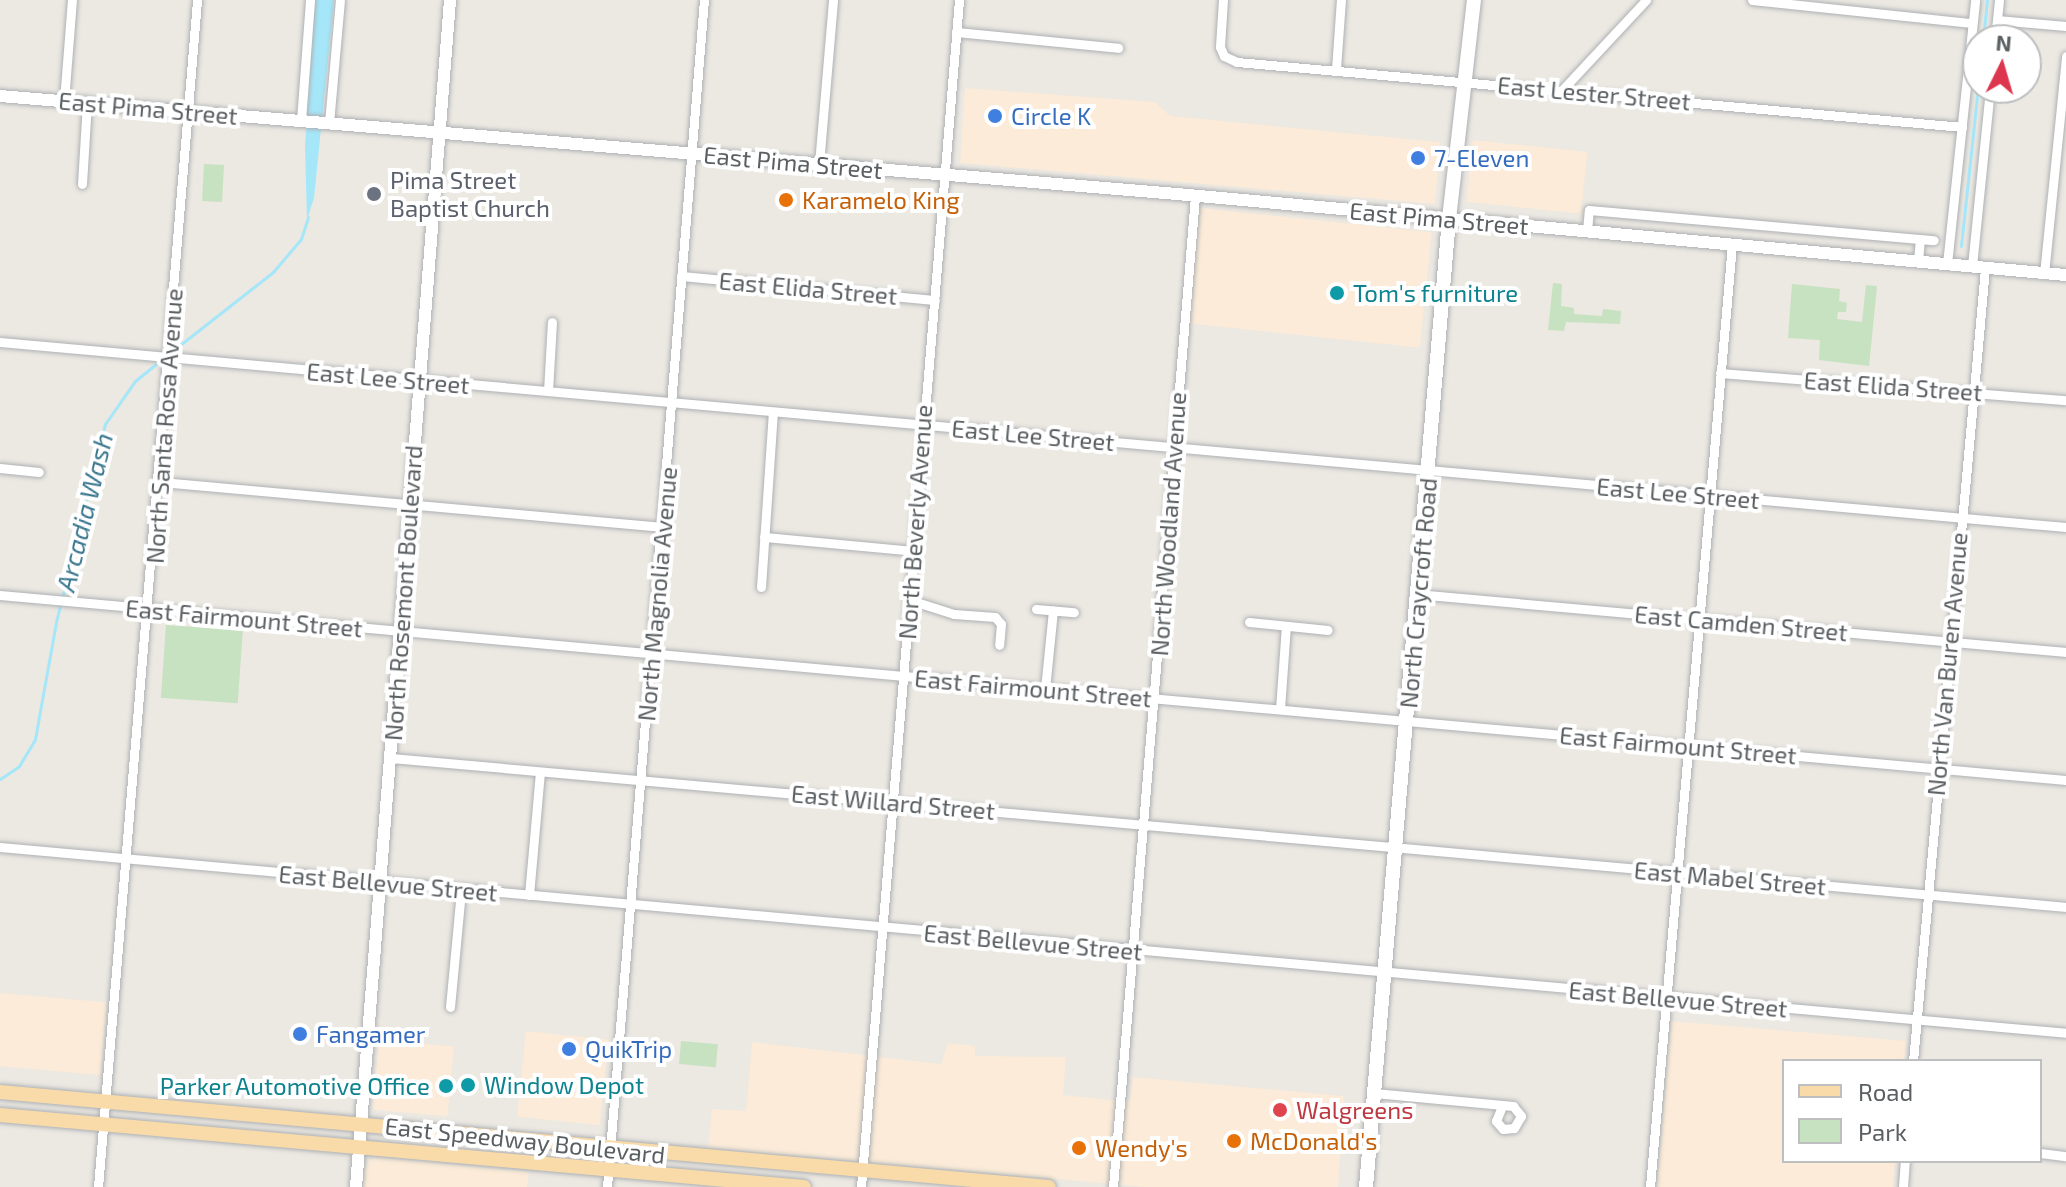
<!DOCTYPE html>
<style>
body{margin:0}
#map{position:relative;width:2066px;height:1187px;overflow:hidden;background:#ece8e2;font-family:"Exo 2",sans-serif}
div>[style]{position:absolute}
[style*='--x']{left:calc(var(--x)*1px);top:calc(var(--y)*1px);width:calc(var(--w)*1px);rotate:calc(var(--a)*1deg)}
.commercial>*{inset:0;background:#fbebd8;transform-origin:0 0}
.green>*{inset:0;background:#c7e2c0;transform-origin:0 0}
.water>*{inset:0;background:#a5e7f9}
.stream>*{height:3px;margin:-1.5px;padding:0 1.5px;transform-origin:1.5px;border-radius:1.5px;background:#a5e7f9}
.roads{filter:drop-shadow(0 0 2px #adb1b4) drop-shadow(0 0 2px #adb1b4)}
.minor>*{height:9px;margin:-4.5px;padding:0 4.5px;transform-origin:4.5px;border-radius:4.5px;background:#fff}
.tertiary>*{height:12px;margin:-6px;padding:0 6px;transform-origin:6px;border-radius:6px;background:#fff}
.secondary>*{height:14px;margin:-7px;padding:0 7px;transform-origin:7px;border-radius:7px;background:#fff}
.primary>*{height:14px;margin:-7px;padding:0 7px;transform-origin:7px;border-radius:7px;background:#f9dbaa}
.dots>*{width:22px;height:22px;translate:-50% -50%;box-sizing:border-box;border:4px solid #fff;border-radius:50%}
span{translate:-50% -50%;white-space:nowrap;text-align:center;line-height:1.15;-webkit-text-stroke:8px #fff;paint-order:stroke}
.street-label{font-size:24px;color:#5a5f62}
.shop-label{font-size:24px;color:#366cbe}
.left{translate:0 -50%;text-align:left}
.worship-label{font-size:24px;color:#5b616d}
.food-label{font-size:24px;color:#c56008}
.culture-label{font-size:24px;color:#0d838f}
.right{translate:-100% -50%;text-align:right}
.health-label{font-size:24px;color:#be3a42}
.water-label{font-size:26px;color:#3c7890;font-style:italic}
.legend{position:absolute;left:1782px;top:1059px;width:260px;height:104px;box-sizing:border-box;background:#fff;border:2px solid #bdbfc0;margin:0;padding:10px 14px;list-style:none;font-size:24px;color:#5a5f62}
.legend li{display:flex;align-items:center;gap:16px;height:40px}
.legend b{width:40px;border:2px solid #bdbfc0}
.north{position:absolute;left:1962px;top:24px;width:80px;height:80px;box-sizing:border-box;background:#fff;border:2px solid #bdbfc0;border-radius:50%;rotate:5deg;font-size:22px;font-weight:700;line-height:32px;text-align:center;color:#5a5f62}
.north::after{content:'';display:block;margin:auto;width:28px;height:36px;background:#dd374f;clip-path:polygon(50% 0,100% 100%,50% 72%,0 100%)}
</style>
<div id="map">
<div class="commercial">
<i style="clip-path:polygon(965px 88px,1155px 102px,1170px 116px,1440px 142px,1435px 204px,960px 163px)"></i>
<i style="left:1473px;top:140px;width:115px;height:62px;rotate:6deg"></i>
<i style="left:1200px;top:208px;width:233px;height:116px;rotate:6deg"></i>
<i style="left:0;top:993px;width:107px;height:73px;rotate:5deg"></i>
<i style="clip-path:polygon(1671px 1021px,1906px 1041px,1904px 1061px,1784px 1061px,1784px 1161px,1895px 1161px,1893px 1187px,1657px 1187px)"></i>
<i style="left:526px;top:1031px;width:83px;height:86px;rotate:6deg"></i>
<i style="left:379px;top:1040px;width:75px;height:70px;rotate:5deg"></i>
<i style="clip-path:polygon(752px 1042px,941px 1064px,948px 1043px,975px 1046px,975px 1056px,1066px 1057px,1063px 1095px,1130px 1102px,1133px 1077px,1344px 1096px,1338px 1187px,1146px 1187px,708px 1148px,712px 1109px,746px 1111px)"></i>
<i style="clip-path:polygon(374px 1157px,529px 1172px,527px 1187px,363px 1187px,365px 1165px)"></i>
</div>
<div class="green">
<i style="left:204px;top:164px;width:20px;height:37px;rotate:3deg"></i>
<i style="clip-path:polygon(1553px 283px,1562px 284px,1561px 306px,1574px 308px,1574px 314px,1602px 316px,1603px 309px,1621px 311px,1620px 324px,1566px 322px,1564px 331px,1548px 330px)"></i>
<i style="clip-path:polygon(1792px 284px,1840px 289px,1839px 301px,1847px 303px,1846px 312px,1838px 312px,1837px 319px,1862px 322px,1866px 285px,1877px 286px,1869px 366px,1819px 360px,1820px 340px,1788px 338px)"></i>
<i style="left:166px;top:625px;width:77px;height:73px;rotate:4deg"></i>
<i style="left:681px;top:1041px;width:37px;height:23px;rotate:5deg"></i>
</div>
<div class="water">
<i style="clip-path:polygon(315px 0,334px 0,314px 198px,307px 220px,305px 146px)"></i>
</div>
<div class="stream">
<i style="--x:1983;--y:40;--w:40;--a:-84.3"></i>
<i style="--x:1961;--y:246;--w:159;--a:-83.9"></i>
<i style="--x:171;--y:352;--w:130;--a:-38.1"></i>
<i style="--x:273;--y:272;--w:43;--a:-49.7"></i>
<i style="--x:301;--y:239;--w:23;--a:-72"></i>
<i style="--x:0;--y:779;--w:23;--a:-34"></i>
<i style="--x:19;--y:766;--w:31;--a:-59"></i>
<i style="--x:35;--y:739;--w:119;--a:-79.8"></i>
<i style="--x:56;--y:622;--w:204;--a:-76.1"></i>
<i style="--x:105;--y:424;--w:52;--a:-55.1"></i>
<i style="--x:135;--y:381;--w:35;--a:-39"></i>
</div>
<div class="roads">
<div class="minor">
<i style="--x:1223;--y:0;--w:47;--a:93.7"></i>
<i style="--x:1220;--y:47;--w:10;--a:66"></i>
<i style="--x:1224;--y:56;--w:14;--a:25"></i>
<i style="--x:1237;--y:62;--w:728;--a:5.12"></i>
<i style="--x:1752;--y:0;--w:221;--a:6"></i>
<i style="--x:1997;--y:20;--w:69;--a:5"></i>
<i style="--x:956;--y:32;--w:163;--a:5.6"></i>
<i style="--x:1995;--y:40;--w:40;--a:-84.3"></i>
<i style="--x:1336;--y:69;--w:69;--a:-85.9"></i>
<i style="--x:1563;--y:89;--w:122;--a:-47"></i>
<i style="--x:64;--y:101;--w:101;--a:-85.5"></i>
<i style="--x:301;--y:120;--w:120;--a:-85.7"></i>
<i style="--x:329;--y:123;--w:123;--a:-84.9"></i>
<i style="--x:819;--y:164;--w:165;--a:-85.1"></i>
<i style="--x:82;--y:184;--w:81;--a:-86.5"></i>
<i style="--x:1587;--y:231;--w:21;--a:-85"></i>
<i style="--x:1589;--y:210;--w:346;--a:5"></i>
<i style="--x:1918;--y:261;--w:22;--a:-85"></i>
<i style="--x:1947;--y:264;--w:265;--a:-83.9"></i>
<i style="--x:1972;--y:266;--w:179;--a:-84.2"></i>
<i style="--x:2044;--y:274;--w:219;--a:-84.2"></i>
<i style="--x:681;--y:276;--w:255;--a:5.4"></i>
<i style="--x:0;--y:342;--w:2074;--a:5.12"></i>
<i style="--x:1720;--y:373;--w:347;--a:4.5"></i>
<i style="--x:548;--y:391;--w:69;--a:-86.7"></i>
<i style="--x:0;--y:468;--w:39;--a:6"></i>
<i style="--x:161;--y:482;--w:504;--a:5.12"></i>
<i style="--x:764;--y:537;--w:151;--a:5.3"></i>
<i style="--x:761;--y:587;--w:175;--a:-86.1"></i>
<i style="--x:1416;--y:594;--w:653;--a:5.1"></i>
<i style="--x:0;--y:595;--w:2074;--a:5.12"></i>
<i style="--x:910;--y:600;--w:46;--a:17.7"></i>
<i style="--x:954;--y:614;--w:41;--a:4.2"></i>
<i style="--x:995;--y:617;--w:9;--a:49"></i>
<i style="--x:1001;--y:624;--w:21;--a:95"></i>
<i style="--x:1036;--y:609;--w:38;--a:5"></i>
<i style="--x:1249;--y:622;--w:79;--a:5.8"></i>
<i style="--x:1045;--y:689;--w:79;--a:-84.2"></i>
<i style="--x:1280;--y:709;--w:83;--a:-85.9"></i>
<i style="--x:391;--y:758;--w:1682;--a:5.08"></i>
<i style="--x:0;--y:847;--w:2074;--a:5.14"></i>
<i style="--x:529;--y:895;--w:123;--a:-84.9"></i>
<i style="--x:450;--y:1007;--w:118;--a:-84.6"></i>
<i style="--x:1913;--y:1061;--w:796;--a:-84.81"></i>
<i style="--x:1374;--y:1093;--w:140;--a:5.3"></i>
<i style="--x:1513;--y:1106;--w:13;--a:51"></i>
<i style="--x:1521;--y:1116;--w:14;--a:120"></i>
<i style="--x:1514;--y:1128;--w:11;--a:175"></i>
<i style="--x:1503;--y:1129;--w:11;--a:-131"></i>
<i style="--x:1496;--y:1121;--w:16;--a:-68"></i>
<i style="--x:2040;--y:1153;--w:26;--a:7"></i>
<i style="--x:98;--y:1187;--w:1191;--a:-85.23"></i>
<i style="--x:607;--y:1187;--w:1191;--a:-85.33"></i>
<i style="--x:861;--y:1187;--w:1191;--a:-85.28"></i>
<i style="--x:1113;--y:1187;--w:995;--a:-85.27"></i>
<i style="--x:1650;--y:1187;--w:947;--a:-85.03"></i>
<i style="--x:1903;--y:1187;--w:26;--a:-86"></i>
</div>
<div class="tertiary">
<i style="--x:0;--y:96;--w:1181;--a:4.76"></i>
<i style="--x:1177;--y:194;--w:893;--a:5.21"></i>
<i style="--x:356;--y:1187;--w:1191;--a:-85.47"></i>
</div>
<div class="secondary">
<i style="--x:1366;--y:1187;--w:972;--a:-85.1"></i>
<i style="--x:1449;--y:219;--w:220;--a:-83.5"></i>
</div>
<div class="primary">
<i style="--x:0;--y:1092;--w:1053;--a:5.17"></i>
<i style="--x:0;--y:1115;--w:807;--a:5.12"></i>
</div>
</div>
<div class="dots">
<i style="left:995px;top:116px;background:#3f7fe0"></i>
<i style="left:1418px;top:158px;background:#3f7fe0"></i>
<i style="left:374px;top:194px;background:#6b7280"></i>
<i style="left:786px;top:200px;background:#e8710a"></i>
<i style="left:1337px;top:293px;background:#0f9aa8"></i>
<i style="left:300px;top:1034px;background:#3f7fe0"></i>
<i style="left:569px;top:1049px;background:#3f7fe0"></i>
<i style="left:468px;top:1085px;background:#0f9aa8"></i>
<i style="left:446px;top:1086px;background:#0f9aa8"></i>
<i style="left:1280px;top:1110px;background:#e0444e"></i>
<i style="left:1234px;top:1141px;background:#e8710a"></i>
<i style="left:1079px;top:1148px;background:#e8710a"></i>
</div>
<div class="street-label">
<span style="left:1594px;top:93px;rotate:5deg">East Lester Street</span>
<span style="left:148px;top:108px;rotate:5deg">East Pima Street</span>
<span style="left:793px;top:162px;rotate:5deg">East Pima Street</span>
<span style="left:1439px;top:218px;rotate:5deg">East Pima Street</span>
<span style="left:808px;top:288px;rotate:5deg">East Elida Street</span>
<span style="left:388px;top:378px;rotate:5deg">East Lee Street</span>
<span style="left:1893px;top:386px;rotate:4deg">East Elida Street</span>
<span style="left:164px;top:426px;rotate:-86deg">North Santa Rosa Avenue</span>
<span style="left:1033px;top:435px;rotate:5deg">East Lee Street</span>
<span style="left:1678px;top:493px;rotate:5deg">East Lee Street</span>
<span style="left:915px;top:522px;rotate:-86deg">North Beverly Avenue</span>
<span style="left:1168px;top:524px;rotate:-86deg">North Woodland Avenue</span>
<span style="left:403px;top:593px;rotate:-86deg">North Rosemont Boulevard</span>
<span style="left:1418px;top:593px;rotate:-85deg">North Craycroft Road</span>
<span style="left:657px;top:594px;rotate:-85deg">North Magnolia Avenue</span>
<span style="left:244px;top:618px;rotate:5deg">East Fairmount Street</span>
<span style="left:1741px;top:623px;rotate:5deg">East Camden Street</span>
<span style="left:1947px;top:664px;rotate:-85deg">North Van Buren Avenue</span>
<span style="left:1033px;top:688px;rotate:5deg">East Fairmount Street</span>
<span style="left:1678px;top:745px;rotate:5deg">East Fairmount Street</span>
<span style="left:893px;top:802px;rotate:5deg">East Willard Street</span>
<span style="left:1730px;top:878px;rotate:5deg">East Mabel Street</span>
<span style="left:388px;top:883px;rotate:5deg">East Bellevue Street</span>
<span style="left:1033px;top:942px;rotate:5deg">East Bellevue Street</span>
<span style="left:1678px;top:999px;rotate:5deg">East Bellevue Street</span>
<span style="left:525px;top:1140px;rotate:6deg">East Speedway Boulevard</span>
</div>
<div class="shop-label">
<span class="left" style="left:1011px;top:116px">Circle K</span>
<span class="left" style="left:1434px;top:158px">7-Eleven</span>
<span class="left" style="left:316px;top:1034px">Fangamer</span>
<span class="left" style="left:585px;top:1049px">QuikTrip</span>
</div>
<div class="worship-label">
<span class="left" style="left:390px;top:194px">Pima Street<br>Baptist Church</span>
</div>
<div class="food-label">
<span class="left" style="left:802px;top:200px">Karamelo King</span>
<span class="left" style="left:1250px;top:1141px">McDonald's</span>
<span class="left" style="left:1095px;top:1148px">Wendy's</span>
</div>
<div class="culture-label">
<span class="left" style="left:1353px;top:293px">Tom's furniture</span>
<span class="left" style="left:484px;top:1085px">Window Depot</span>
<span class="right" style="left:430px;top:1086px">Parker Automotive Office</span>
</div>
<div class="health-label">
<span class="left" style="left:1296px;top:1110px">Walgreens</span>
</div>
<div class="water-label">
<span style="left:84px;top:512px;rotate:-76deg">Arcadia Wash</span>
</div>
<ul class="legend">
<li><b style="height:10px;background:#f9dbaa"></b>Road</li>
<li><b style="height:22px;background:#c7e2c0"></b>Park</li>
</ul>
<div class="north">N</div>
</div>
